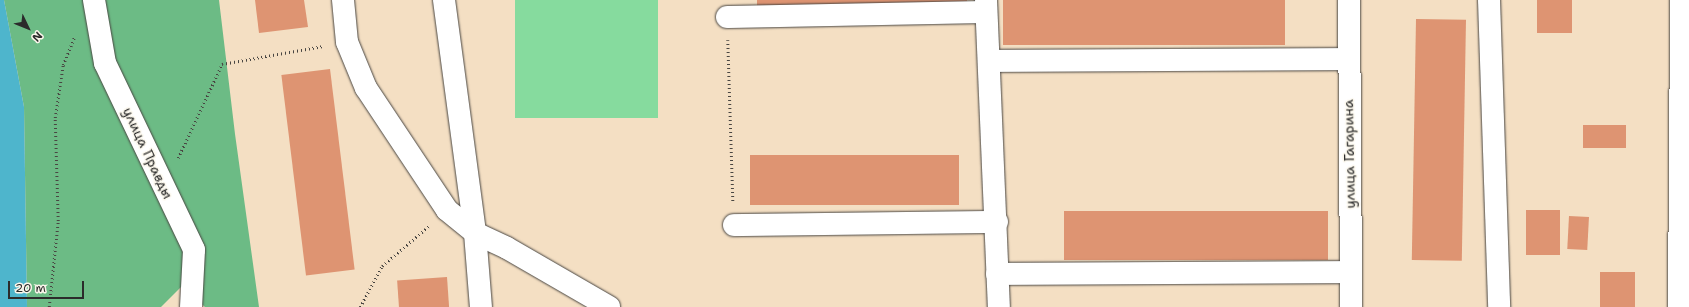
<!DOCTYPE html>
<meta charset="utf-8">
<style>
body{margin:0}
#map{position:relative;width:1689px;height:307px;overflow:hidden;background:#f4dfc3;font-family:"Shantell Sans",sans-serif}
div>[style]{position:absolute}
[style*='--x']{left:calc(var(--x)*1px);top:calc(var(--y)*1px);width:calc(var(--w)*1px);rotate:calc(var(--a)*1deg)}
.green>*{inset:0;background:#86db9e;transform-origin:0 0}
.forest>*{inset:0;background:#6cbb85}
.water>*{inset:0;background:#4eb5cc}
.building>*{inset:0;background:#de9472;transform-origin:0 0}
.path>*{height:2.5px;margin-top:-1.25px;transform-origin:0;background:repeating-linear-gradient(90deg,#494642 0 1px,transparent 0 4px)}
.roads{filter:drop-shadow(0 0 1px #494642) drop-shadow(0 0 1px #494642)}
.minor>*{height:22px;margin:-11px;padding:0 11px;transform-origin:11px;border-radius:11px;background:#fff}
.major>*{height:22px;margin:-11px;padding:0 11px;transform-origin:11px;border-radius:11px;background:#fff}
span{translate:-50% -50%;white-space:nowrap;text-align:center;line-height:1.15;-webkit-text-stroke:3px #fbf7ec;paint-order:stroke}
.street-label{font-size:14px;color:#2b2b2b}
.north{position:absolute;left:8px;top:8px;width:40px;height:40px;-webkit-text-stroke:3px #fbf7ec;paint-order:stroke;rotate:133deg;font-size:11px;font-weight:700;line-height:16px;text-align:center;color:#2b2b2b}
.north::after{content:'';display:block;margin:auto;width:14px;height:18px;background:#2b2b2b;clip-path:polygon(50% 0,100% 100%,50% 72%,0 100%)}
.scale{position:absolute;left:8px;top:281px;width:76px;height:18px;box-sizing:border-box;border:2px solid #2b2b2b;border-top:0;padding-left:5px;font-size:12px;line-height:14px;white-space:nowrap;color:#2b2b2b;-webkit-text-stroke:3px #fbf7ec;paint-order:stroke}
</style>
<div id="map">
<div class="green">
<i style="left:515px;top:0;width:143px;height:118px"></i>
</div>
<div class="forest">
<i style="clip-path:polygon(4px 0,219px 0,235px 134px,259px 307px,205px 307px,182px 286px,161px 307px,27px 307px,24px 107px)"></i>
</div>
<div class="water">
<i style="clip-path:polygon(0 0,4px 0,24px 107px,27px 307px,0 307px)"></i>
</div>
<div class="building">
<i style="clip-path:polygon(255px 0,304px 0,308px 27px,259px 33px)"></i>
<i style="clip-path:polygon(757px 0,967px 0,967px 4px,757px 8px)"></i>
<i style="left:1003px;top:0;width:282px;height:45px"></i>
<i style="left:1537px;top:0;width:35px;height:33px"></i>
<i style="left:1416px;top:19px;width:50px;height:241px;rotate:1deg"></i>
<i style="left:330px;top:69px;width:202px;height:49px;rotate:83deg"></i>
<i style="left:1583px;top:125px;width:43px;height:23px"></i>
<i style="left:750px;top:155px;width:209px;height:50px"></i>
<i style="left:1526px;top:210px;width:34px;height:45px"></i>
<i style="left:1328px;top:211px;width:49px;height:264px;rotate:90deg"></i>
<i style="left:1569px;top:216px;width:20px;height:33px;rotate:3deg"></i>
<i style="left:1600px;top:272px;width:35px;height:35px"></i>
<i style="left:447px;top:277px;width:30px;height:50px;rotate:86deg"></i>
</div>
<div class="path">
<i style="--x:728;--y:40;--w:161;--a:88.2"></i>
<i style="--x:178;--y:158;--w:104;--a:-64.9"></i>
<i style="--x:222;--y:64;--w:103;--a:-10.1"></i>
<i style="--x:49;--y:307;--w:86;--a:-84"></i>
<i style="--x:58;--y:221;--w:103;--a:-91.7"></i>
<i style="--x:55;--y:118;--w:54;--a:-81.4"></i>
<i style="--x:63;--y:65;--w:31;--a:-68"></i>
<i style="--x:360;--y:307;--w:47;--a:-61.8"></i>
<i style="--x:382;--y:266;--w:63;--a:-40.5"></i>
</div>
<div class="roads">
<div class="minor">
<i style="--x:94;--y:0;--w:64;--a:80.1"></i>
<i style="--x:105;--y:63;--w:207;--a:64.5"></i>
<i style="--x:194;--y:250;--w:57;--a:93"></i>
<i style="--x:343;--y:0;--w:42;--a:84.6"></i>
<i style="--x:347;--y:42;--w:50;--a:67.6"></i>
<i style="--x:366;--y:88;--w:146;--a:56.4"></i>
<i style="--x:447;--y:210;--w:36;--a:39"></i>
<i style="--x:475;--y:233;--w:35;--a:25"></i>
<i style="--x:507;--y:248;--w:118;--a:30"></i>
<i style="--x:444;--y:0;--w:235;--a:82.4"></i>
<i style="--x:475;--y:233;--w:74;--a:85.4"></i>
<i style="--x:986;--y:0;--w:307;--a:87.6"></i>
<i style="--x:1489;--y:0;--w:307;--a:88.1"></i>
<i style="--x:727;--y:17;--w:259;--a:-1.1"></i>
<i style="--x:990;--y:61;--w:358;--a:-0.3"></i>
<i style="--x:734;--y:225;--w:263;--a:-0.7"></i>
<i style="--x:997;--y:274;--w:354;--a:-0.3"></i>
<i style="--x:1679;--y:307;--w:307;--a:-89.6"></i>
</div>
<div class="major">
<i style="--x:1349;--y:0;--w:307;--a:89.6"></i>
</div>
</div>
<div class="street-label">
<span style="left:148px;top:153px;rotate:65deg">улица Правды</span>
<span style="left:1349px;top:154px;rotate:-91deg">улица Гагарина</span>
</div>
<div class="north">N</div>
<div class="scale">20 m</div>
</div>
